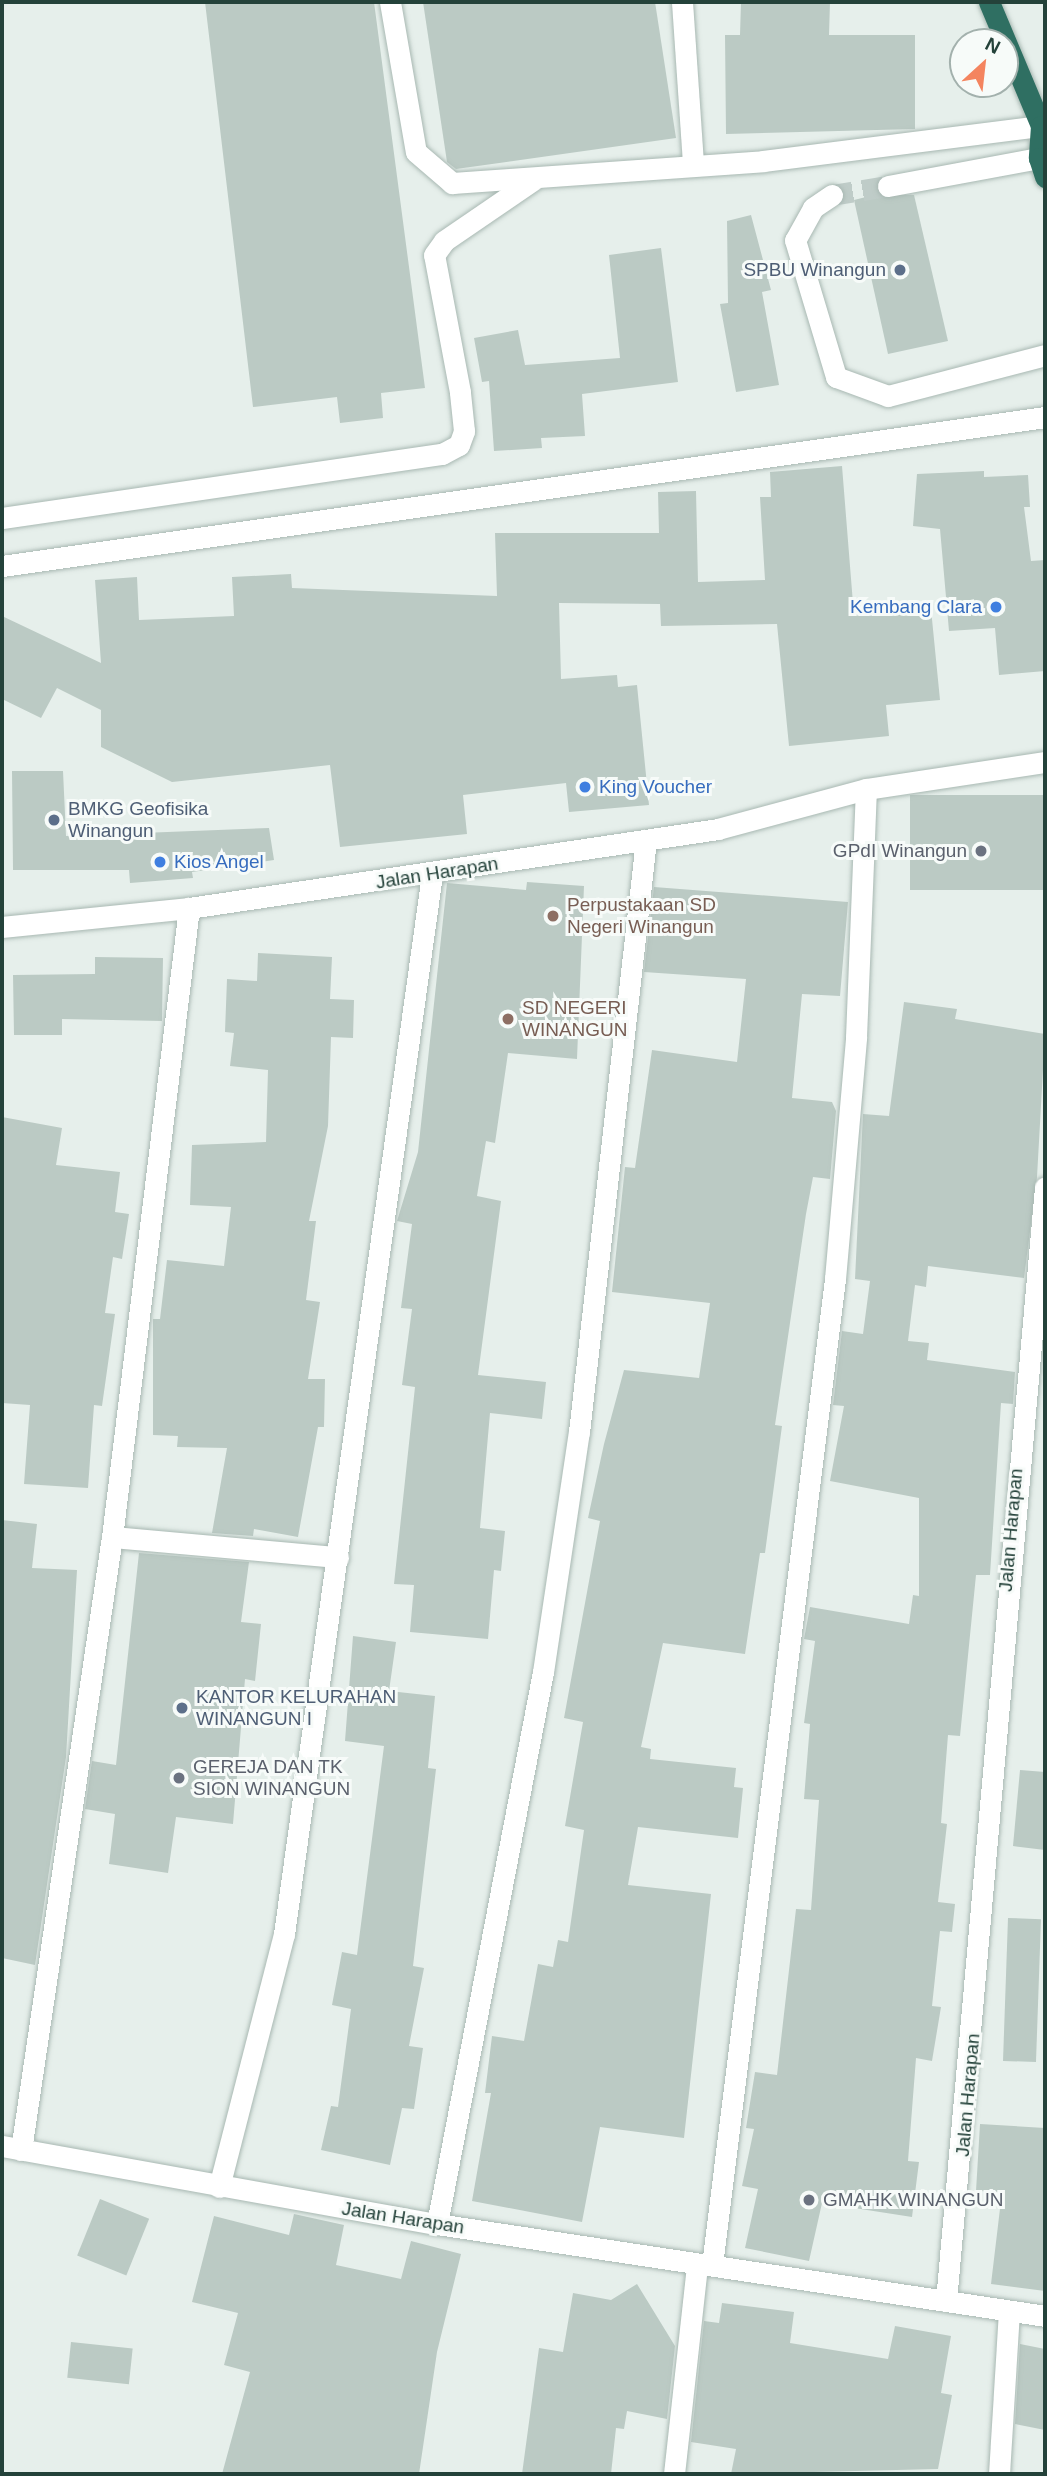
<!DOCTYPE html>
<style>
body{margin:0}
#map{position:relative;width:1047px;height:2476px;overflow:hidden;background:#e6efeb;font-family:Helvetica,sans-serif}
div>[style]{position:absolute}
[style*='--x']{left:calc(var(--x)*1px);top:calc(var(--y)*1px);width:calc(var(--w)*1px);rotate:calc(var(--a)*1deg)}
.building>*{inset:0;background:#bbcac4;transform-origin:0 0}
.minor-tunnel>*{height:21px;margin-top:-10.5px;transform-origin:0;background:repeating-linear-gradient(90deg,#bfccc8 0 21px,transparent 0 31px)}
.roads{filter:drop-shadow(0 0 2px #a8b8b2) drop-shadow(0 0 2px #a8b8b2)}
.minor>*{height:21px;margin:-10.5px;padding:0 10.5px;transform-origin:10.5px;border-radius:10.5px;background:#fff}
.highway>*{height:21px;margin:-10.5px;padding:0 10.5px;transform-origin:10.5px;border-radius:10.5px;background:#2f6f62}
.dots>*{width:19px;height:19px;translate:-50% -50%;box-sizing:border-box;border:4px solid #f7fbf9;border-radius:50%}
span{translate:-50% -50%;white-space:nowrap;text-align:center;line-height:1.15;-webkit-text-stroke:6px #f7fbf9;paint-order:stroke}
.service-label{font-size:19px;color:#4e5e75}
.right{translate:-100% -50%;text-align:right}
.left{translate:0 -50%;text-align:left}
.shop-label{font-size:19px;color:#366cbe}
.worship-label{font-size:19px;color:#5b616d}
.street-label{font-size:19px;color:#24423a}
.education-label{font-size:19px;color:#785e54}
.frame{position:absolute;inset:0;border:4px solid #24423a;pointer-events:none}
.north{position:absolute;left:949px;top:28px;width:70px;height:70px;box-sizing:border-box;background:#f7fbf9;border:2px solid #a3b1ad;border-radius:50%;rotate:27deg;font-size:19px;font-weight:700;line-height:28px;text-align:center;color:#24423a}
.north::after{content:'';display:block;margin:auto;width:24px;height:32px;background:#f4845f;clip-path:polygon(50% 0,100% 100%,50% 72%,0 100%)}
</style>
<div id="map">
<div class="building">
<i style="clip-path:polygon(205px 2px,374px 2px,425px 388px,381px 393px,383px 418px,340px 423px,337px 397px,253px 407px)"></i>
<i style="clip-path:polygon(423px 2px,655px 2px,676px 138px,456px 169px,447px 162px)"></i>
<i style="clip-path:polygon(741px 2px,830px 2px,829px 35px,915px 35px,915px 129px,726px 134px,725px 35px,740px 35px)"></i>
<i style="clip-path:polygon(878px 194px,914px 195px,948px 341px,888px 354px,854px 200px)"></i>
<i style="clip-path:polygon(751px 215px,771px 290px,762px 292px,779px 385px,736px 392px,720px 304px,728px 303px,727px 221px)"></i>
<i style="clip-path:polygon(661px 248px,678px 382px,582px 394px,585px 436px,541px 438px,542px 448px,494px 451px,489px 381px,482px 382px,474px 338px,518px 330px,525px 365px,620px 358px,609px 255px)"></i>
<i style="clip-path:polygon(842px 466px,854px 616px,931px 609px,940px 700px,886px 705px,889px 736px,789px 746px,777px 624px,661px 626px,660px 604px,559px 603px,561px 679px,617px 675px,618px 687px,637px 685px,649px 805px,569px 812px,566px 783px,463px 795px,467px 834px,340px 847px,330px 765px,172px 782px,101px 747px,101px 710px,57px 688px,41px 718px,2px 699px,2px 616px,101px 663px,95px 580px,137px 577px,139px 620px,234px 616px,232px 577px,291px 574px,292px 588px,497px 596px,495px 533px,659px 533px,658px 492px,696px 491px,698px 582px,765px 580px,760px 497px,771px 497px,770px 472px)"></i>
<i style="clip-path:polygon(984px 471px,984px 477px,1028px 475px,1030px 507px,1024px 507px,1031px 561px,1045px 560px,1045px 671px,999px 675px,995px 628px,949px 631px,940px 529px,913px 526px,917px 474px)"></i>
<i style="clip-path:polygon(12px 771px,63px 771px,66px 836px,269px 828px,274px 860px,192px 872px,193px 878px,130px 883px,129px 870px,13px 870px)"></i>
<i style="left:1045px;top:795px;width:95px;height:135px;rotate:90deg"></i>
<i style="clip-path:polygon(527px 882px,584px 886px,577px 1059px,508px 1053px,495px 1143px,486px 1141px,477px 1196px,501px 1201px,478px 1375px,546px 1382px,542px 1419px,490px 1413px,480px 1528px,505px 1531px,501px 1571px,494px 1570px,488px 1639px,410px 1632px,414px 1585px,394px 1584px,415px 1387px,402px 1385px,412px 1309px,401px 1308px,412px 1224px,397px 1221px,418px 1152px,447px 883px,526px 890px)"></i>
<i style="clip-path:polygon(654px 887px,848px 902px,840px 996px,802px 994px,792px 1098px,832px 1102px,836px 1111px,830px 1179px,813px 1177px,806px 1214px,775px 1425px,782px 1426px,765px 1553px,760px 1553px,745px 1654px,663px 1643px,641px 1747px,651px 1749px,650px 1759px,736px 1768px,734px 1787px,743px 1788px,738px 1838px,638px 1827px,628px 1885px,711px 1894px,684px 2138px,600px 2127px,582px 2222px,472px 2201px,491px 2093px,485px 2093px,492px 2036px,524px 2041px,538px 1964px,553px 1967px,558px 1940px,568px 1942px,584px 1830px,565px 1826px,583px 1722px,564px 1718px,600px 1521px,588px 1518px,604px 1444px,624px 1370px,699px 1378px,710px 1303px,612px 1292px,625px 1167px,635px 1168px,652px 1050px,737px 1062px,746px 979px,644px 972px)"></i>
<i style="clip-path:polygon(258px 953px,332px 957px,330px 999px,354px 1000px,353px 1038px,331px 1037px,328px 1126px,309px 1221px,316px 1221px,306px 1300px,320px 1302px,308px 1379px,325px 1379px,324px 1427px,318px 1427px,298px 1537px,254px 1529px,253px 1536px,212px 1533px,227px 1448px,177px 1447px,178px 1436px,153px 1435px,153px 1319px,160px 1319px,167px 1260px,224px 1266px,231px 1207px,190px 1205px,192px 1145px,266px 1142px,268px 1070px,230px 1066px,234px 1033px,225px 1032px,227px 979px,257px 981px)"></i>
<i style="clip-path:polygon(95px 957px,163px 958px,162px 1021px,62px 1019px,62px 1035px,14px 1035px,13px 975px,95px 974px)"></i>
<i style="clip-path:polygon(904px 1002px,957px 1009px,955px 1019px,1045px 1034px,1037px 1177px,1024px 1278px,928px 1266px,926px 1287px,915px 1285px,908px 1341px,929px 1343px,927px 1360px,1015px 1372px,1013px 1404px,1001px 1403px,990px 1575px,976px 1575px,960px 1736px,948px 1735px,941px 1823px,947px 1824px,938px 1902px,955px 1904px,952px 1932px,940px 1931px,932px 2006px,941px 2007px,932px 2061px,916px 2058px,908px 2161px,919px 2162px,912px 2217px,822px 2203px,809px 2261px,745px 2248px,758px 2189px,742px 2186px,754px 2129px,746px 2128px,755px 2072px,777px 2075px,796px 1909px,811px 1910px,819px 1800px,804px 1799px,810px 1724px,804px 1723px,815px 1641px,804px 1639px,810px 1607px,909px 1624px,913px 1595px,919px 1596px,919px 1498px,830px 1481px,844px 1406px,833px 1405px,842px 1331px,863px 1334px,870px 1281px,855px 1279px,863px 1114px,889px 1116px)"></i>
<i style="clip-path:polygon(2px 1117px,62px 1128px,56px 1165px,120px 1172px,115px 1212px,129px 1214px,122px 1259px,113px 1257px,105px 1313px,115px 1314px,102px 1406px,94px 1405px,88px 1488px,24px 1484px,30px 1405px,2px 1403px)"></i>
<i style="clip-path:polygon(2px 1520px,37px 1524px,32px 1568px,77px 1570px,66px 1757px,35px 1965px,2px 1958px)"></i>
<i style="clip-path:polygon(139px 1553px,249px 1562px,241px 1622px,261px 1624px,255px 1681px,245px 1679px,233px 1824px,176px 1817px,168px 1873px,109px 1864px,115px 1814px,85px 1809px,92px 1761px,116px 1765px)"></i>
<i style="clip-path:polygon(353px 1636px,396px 1642px,389px 1691px,435px 1696px,428px 1768px,436px 1769px,413px 1966px,424px 1968px,409px 2046px,423px 2048px,414px 2109px,402px 2108px,390px 2165px,321px 2150px,331px 2106px,338px 2107px,351px 2009px,332px 2005px,342px 1952px,357px 1955px,384px 1746px,345px 1741px)"></i>
<i style="clip-path:polygon(1020px 1770px,1045px 1772px,1045px 1850px,1013px 1846px)"></i>
<i style="left:1008px;top:1918px;width:33px;height:143px;rotate:2deg"></i>
<i style="clip-path:polygon(980px 2124px,1045px 2128px,1045px 2291px,991px 2284px,1002px 2192px,976px 2191px)"></i>
<i style="left:100px;top:2199px;width:53px;height:61px;rotate:22deg"></i>
<i style="clip-path:polygon(294px 2214px,344px 2225px,336px 2265px,401px 2279px,411px 2241px,461px 2254px,437px 2352px,419px 2474px,222px 2474px,250px 2372px,224px 2365px,238px 2313px,192px 2302px,214px 2216px,289px 2235px)"></i>
<i style="clip-path:polygon(637px 2284px,675px 2346px,667px 2419px,627px 2411px,624px 2429px,616px 2428px,611px 2474px,522px 2474px,539px 2348px,563px 2352px,573px 2293px,611px 2300px)"></i>
<i style="clip-path:polygon(722px 2303px,794px 2312px,790px 2343px,888px 2359px,895px 2326px,951px 2336px,941px 2393px,952px 2395px,938px 2469px,731px 2474px,736px 2449px,691px 2442px,704px 2321px,719px 2323px)"></i>
<i style="left:71px;top:2342px;width:62px;height:36px;rotate:6deg"></i>
<i style="clip-path:polygon(1020px 2344px,1045px 2349px,1045px 2430px,1015px 2424px)"></i>
</div>
<div class="minor-tunnel">
<i style="--x:832;--y:195;--w:57;--a:-9.1"></i>
</div>
<div class="roads">
<div class="minor">
<i style="--x:390;--y:2;--w:152;--a:80.2"></i>
<i style="--x:416;--y:152;--w:48;--a:40.7"></i>
<i style="--x:452;--y:183;--w:312;--a:-4"></i>
<i style="--x:763;--y:161;--w:280;--a:-7.2"></i>
<i style="--x:682;--y:2;--w:163;--a:86.1"></i>
<i style="--x:888;--y:186;--w:154;--a:-10.5"></i>
<i style="--x:832;--y:195;--w:23;--a:146"></i>
<i style="--x:813;--y:208;--w:37;--a:119"></i>
<i style="--x:795;--y:240;--w:143;--a:73.3"></i>
<i style="--x:836;--y:377;--w:55;--a:20.1"></i>
<i style="--x:888;--y:396;--w:162;--a:-14.6"></i>
<i style="--x:2;--y:518;--w:445;--a:-8.3"></i>
<i style="--x:442;--y:454;--w:19;--a:-28"></i>
<i style="--x:459;--y:445;--w:15;--a:-70"></i>
<i style="--x:464;--y:431;--w:39;--a:-96"></i>
<i style="--x:460;--y:392;--w:139;--a:-100.7"></i>
<i style="--x:434;--y:255;--w:17;--a:-54"></i>
<i style="--x:444;--y:241;--w:108;--a:-34.4"></i>
<i style="--x:2;--y:566;--w:1054;--a:-8.13"></i>
<i style="--x:2;--y:927;--w:188;--a:-5.8"></i>
<i style="--x:189;--y:908;--w:535;--a:-8.49"></i>
<i style="--x:718;--y:829;--w:153;--a:-15.1"></i>
<i style="--x:866;--y:789;--w:181;--a:-8.6"></i>
<i style="--x:112;--y:1537;--w:227;--a:5.1"></i>
<i style="--x:2;--y:2146;--w:442;--a:10.2"></i>
<i style="--x:437;--y:2224;--w:615;--a:8.6"></i>
<i style="--x:21;--y:2150;--w:620;--a:-81.56"></i>
<i style="--x:112;--y:1537;--w:634;--a:-83.02"></i>
<i style="--x:219;--y:2187;--w:261;--a:-75.6"></i>
<i style="--x:284;--y:1934;--w:1070;--a:-82.05"></i>
<i style="--x:437;--y:2224;--w:562;--a:-79.13"></i>
<i style="--x:543;--y:1672;--w:243;--a:-81.5"></i>
<i style="--x:579;--y:1432;--w:596;--a:-83.54"></i>
<i style="--x:712;--y:2265;--w:994;--a:-82.89"></i>
<i style="--x:835;--y:1279;--w:243;--a:-85"></i>
<i style="--x:856;--y:1037;--w:248;--a:-87.7"></i>
<i style="--x:946;--y:2301;--w:1118;--a:-84.92"></i>
<i style="--x:674;--y:2474;--w:211;--a:-83.7"></i>
<i style="--x:999;--y:2474;--w:163;--a:-86.5"></i>
</div>
<div class="highway">
<i style="--x:989;--y:2;--w:134;--a:67.2"></i>
<i style="--x:1041;--y:126;--w:32;--a:94"></i>
<i style="--x:1039;--y:158;--w:20;--a:72"></i>
</div>
</div>
<div class="dots">
<i style="left:900px;top:270px;background:#5c6f8a"></i>
<i style="left:996px;top:607px;background:#3f7fe0"></i>
<i style="left:585px;top:787px;background:#3f7fe0"></i>
<i style="left:54px;top:820px;background:#5c6f8a"></i>
<i style="left:981px;top:851px;background:#6b7280"></i>
<i style="left:160px;top:862px;background:#3f7fe0"></i>
<i style="left:553px;top:916px;background:#8d6e63"></i>
<i style="left:508px;top:1019px;background:#8d6e63"></i>
<i style="left:182px;top:1708px;background:#5c6f8a"></i>
<i style="left:179px;top:1778px;background:#6b7280"></i>
<i style="left:809px;top:2200px;background:#6b7280"></i>
</div>
<div class="service-label">
<span class="right" style="left:886px;top:270px">SPBU Winangun</span>
<span class="left" style="left:68px;top:820px">BMKG Geofisika<br>Winangun</span>
<span class="left" style="left:196px;top:1708px">KANTOR KELURAHAN<br>WINANGUN I</span>
</div>
<div class="shop-label">
<span class="right" style="left:982px;top:607px">Kembang Clara</span>
<span class="left" style="left:599px;top:787px">King Voucher</span>
<span class="left" style="left:174px;top:862px">Kios Angel</span>
</div>
<div class="worship-label">
<span class="right" style="left:967px;top:851px">GPdI Winangun</span>
<span class="left" style="left:193px;top:1778px">GEREJA DAN TK<br>SION WINANGUN</span>
<span class="left" style="left:823px;top:2200px">GMAHK WINANGUN</span>
</div>
<div class="street-label">
<span style="left:437px;top:873px;rotate:-9deg">Jalan Harapan</span>
<span style="left:1011px;top:1530px;rotate:-85deg">Jalan Harapan</span>
<span style="left:968px;top:2095px;rotate:-85deg">Jalan Harapan</span>
<span style="left:403px;top:2218px;rotate:9deg">Jalan Harapan</span>
</div>
<div class="education-label">
<span class="left" style="left:567px;top:916px">Perpustakaan SD<br>Negeri Winangun</span>
<span class="left" style="left:522px;top:1019px">SD NEGERI<br>WINANGUN</span>
</div>
<div class="frame"></div>
<div class="north">N</div>
</div>
